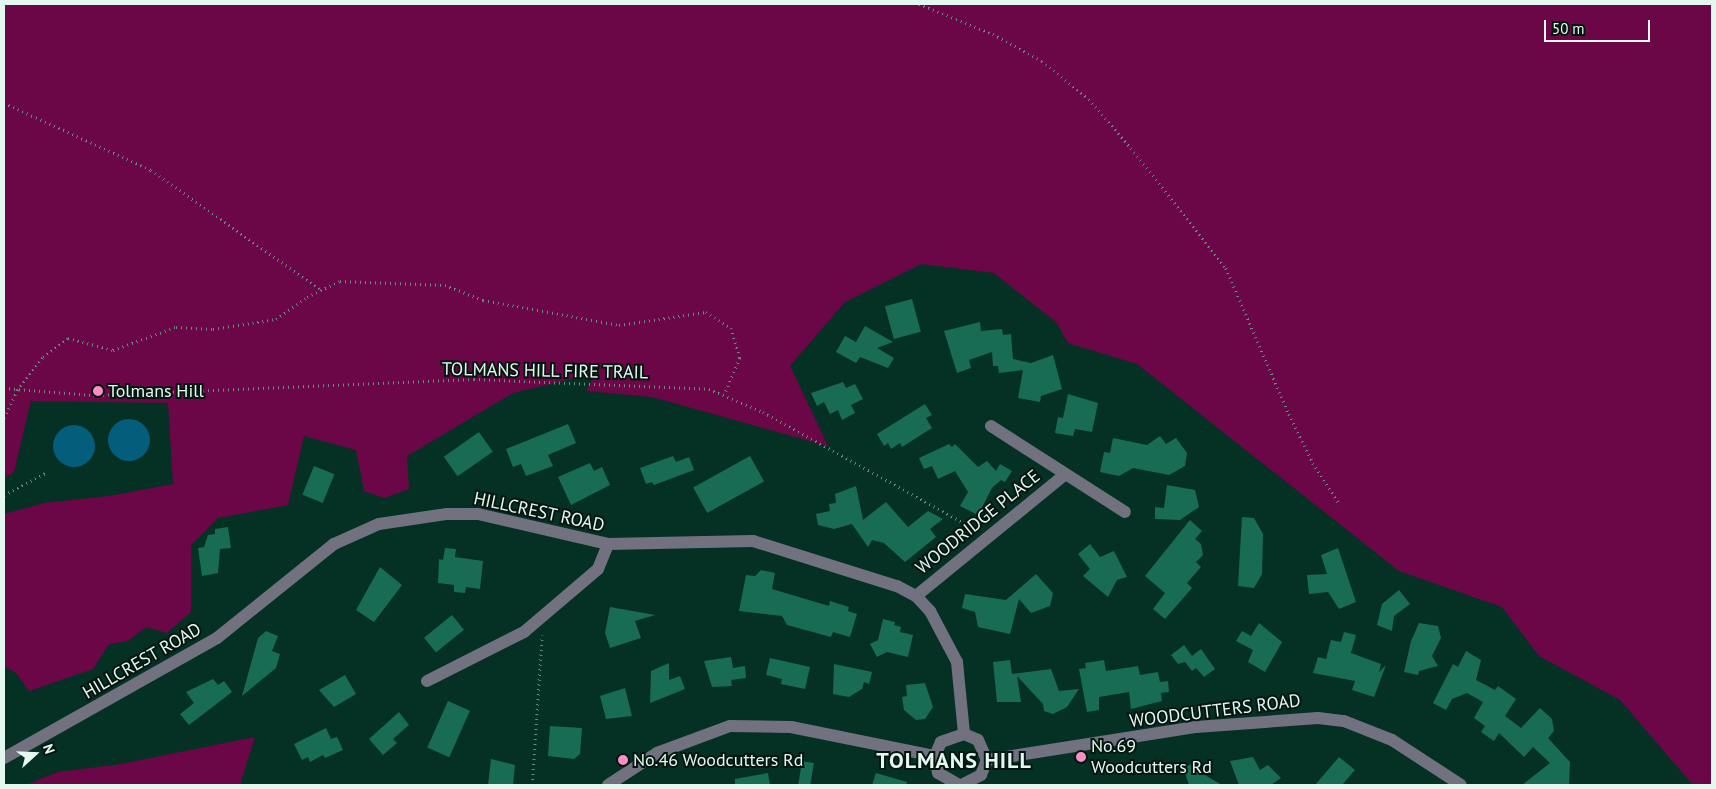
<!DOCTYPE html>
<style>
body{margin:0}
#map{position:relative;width:1716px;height:789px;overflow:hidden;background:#053124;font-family:"PT Sans",sans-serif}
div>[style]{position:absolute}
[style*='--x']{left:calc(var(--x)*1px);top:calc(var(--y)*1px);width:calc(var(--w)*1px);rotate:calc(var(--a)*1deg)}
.green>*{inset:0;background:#6b0647}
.water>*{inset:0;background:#035d7b}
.round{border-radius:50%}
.building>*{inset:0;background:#196c54;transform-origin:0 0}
.path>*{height:2.5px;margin-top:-1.25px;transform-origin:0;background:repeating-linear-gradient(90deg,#688a7f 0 1px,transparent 0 5px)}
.minor>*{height:12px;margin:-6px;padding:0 6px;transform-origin:6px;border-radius:6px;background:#727180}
.dots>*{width:14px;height:14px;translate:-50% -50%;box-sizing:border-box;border:2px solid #051610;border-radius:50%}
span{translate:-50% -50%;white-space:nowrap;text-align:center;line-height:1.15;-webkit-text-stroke:4px #051610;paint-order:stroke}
.street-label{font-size:18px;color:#e3f9f0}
.poi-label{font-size:18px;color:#e3f9f0}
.left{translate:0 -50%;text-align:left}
.district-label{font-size:22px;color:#e3f9f0;font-weight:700;letter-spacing:1px}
.frame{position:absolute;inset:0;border:5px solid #e3f9f0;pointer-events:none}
.north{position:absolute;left:10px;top:729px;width:50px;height:50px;-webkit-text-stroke:4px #051610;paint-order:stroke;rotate:70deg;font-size:14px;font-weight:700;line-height:20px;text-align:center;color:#e3f9f0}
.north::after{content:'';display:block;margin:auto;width:18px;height:22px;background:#e3f9f0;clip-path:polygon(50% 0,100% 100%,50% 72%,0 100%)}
.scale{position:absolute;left:1544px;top:20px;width:106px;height:22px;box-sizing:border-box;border:2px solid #e3f9f0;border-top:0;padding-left:6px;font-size:15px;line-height:18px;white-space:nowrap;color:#e3f9f0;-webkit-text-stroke:4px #051610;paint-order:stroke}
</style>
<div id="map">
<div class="green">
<i style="clip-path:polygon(4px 4px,1712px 4px,1712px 785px,1693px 785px,1620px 700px,1539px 656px,1502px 607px,1399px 571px,1137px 364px,1068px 343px,1056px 322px,994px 273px,921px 264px,845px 302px,790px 366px,828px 446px,652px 397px,586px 391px,596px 373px,513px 393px,407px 456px,409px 489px,384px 498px,364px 491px,356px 450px,304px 436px,288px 505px,218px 518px,191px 545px,191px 612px,167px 633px,146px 627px,128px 641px,109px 644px,93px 669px,29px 691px,16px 673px,4px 666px,4px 514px,44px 503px,109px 496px,173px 484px,168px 403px,31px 401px,14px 472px,4px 478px)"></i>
<i style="clip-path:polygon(255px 737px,240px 785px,25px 785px,58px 772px,121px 764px)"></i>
</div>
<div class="water">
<i class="round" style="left:108px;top:419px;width:42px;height:42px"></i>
<i class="round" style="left:53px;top:425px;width:42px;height:42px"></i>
</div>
<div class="building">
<i style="left:912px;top:299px;width:34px;height:28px;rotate:75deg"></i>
<i style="clip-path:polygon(980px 322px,981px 331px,1002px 329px,1003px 335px,1011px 334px,1013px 359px,1031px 363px,1053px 355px,1062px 389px,1041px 396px,1040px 402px,1018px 398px,1023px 370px,999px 373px,998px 366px,993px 366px,992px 352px,969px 360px,971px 368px,957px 373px,944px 331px)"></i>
<i style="clip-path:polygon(865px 326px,893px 342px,877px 348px,894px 358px,888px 368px,860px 357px,856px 363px,836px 352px,845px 336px,856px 342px)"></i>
<i style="clip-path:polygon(843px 382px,846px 388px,855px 384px,863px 399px,851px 405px,855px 413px,842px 420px,838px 410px,830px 414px,824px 402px,817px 406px,811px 393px)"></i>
<i style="clip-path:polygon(1068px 394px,1098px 403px,1092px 432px,1075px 429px,1073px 436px,1055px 433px,1058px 417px,1063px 418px)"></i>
<i style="clip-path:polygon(925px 404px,932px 415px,926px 418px,932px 428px,902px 447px,900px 443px,891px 449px,888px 443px,884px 446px,877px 434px)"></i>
<i style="clip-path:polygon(568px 424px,576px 443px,548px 455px,553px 466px,526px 476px,521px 464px,513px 467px,506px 449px)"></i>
<i style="left:479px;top:432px;width:24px;height:43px;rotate:55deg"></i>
<i style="clip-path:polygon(1160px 436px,1166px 444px,1176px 438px,1187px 453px,1185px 466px,1169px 475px,1133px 468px,1119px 476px,1100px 472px,1104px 452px,1110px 453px,1113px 438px,1147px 445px)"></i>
<i style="clip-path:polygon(949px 444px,952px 447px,955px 444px,978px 467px,987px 461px,996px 471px,1000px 464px,1012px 471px,1005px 482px,1001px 480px,992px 488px,978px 515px,960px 506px,968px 492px,955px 471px,938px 479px,932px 466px,924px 469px,919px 458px)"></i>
<i style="clip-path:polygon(673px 456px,676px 462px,689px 457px,694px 470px,654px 485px,652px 482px,646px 484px,640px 468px)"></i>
<i style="left:750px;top:456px;width:29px;height:65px;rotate:61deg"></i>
<i style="clip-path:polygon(590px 463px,594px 471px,602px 467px,610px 485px,571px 505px,558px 477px)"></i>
<i style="left:314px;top:466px;width:22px;height:31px;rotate:22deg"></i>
<i style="clip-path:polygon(1167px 485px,1195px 490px,1199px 507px,1180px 520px,1155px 519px,1155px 507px,1164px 508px)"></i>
<i style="clip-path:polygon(856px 486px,863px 520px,886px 502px,908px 527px,928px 511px,943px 519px,930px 529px,936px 537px,905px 562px,884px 543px,872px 540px,868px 547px,852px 524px,834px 529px,818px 525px,816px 514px,830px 511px,829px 504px,836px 503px,835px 494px)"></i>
<i style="clip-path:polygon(1242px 517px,1254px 518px,1263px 534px,1262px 574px,1254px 588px,1238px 586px)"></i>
<i style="clip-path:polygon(1190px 520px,1202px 531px,1195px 539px,1201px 544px,1203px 555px,1196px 562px,1201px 567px,1187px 583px,1192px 588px,1165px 619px,1153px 609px,1165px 593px,1145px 576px)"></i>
<i style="clip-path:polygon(228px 527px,231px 548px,220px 549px,218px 573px,202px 576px,198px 548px,204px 547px,208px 535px,215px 534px,215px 529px)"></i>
<i style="clip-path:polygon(1090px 544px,1100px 557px,1114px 551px,1127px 577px,1117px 580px,1108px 597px,1083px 576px,1090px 569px,1078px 554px)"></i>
<i style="clip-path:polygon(445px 548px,456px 549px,455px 557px,483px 561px,480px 589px,466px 587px,465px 593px,454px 592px,454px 585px,438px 583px,439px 559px,443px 560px)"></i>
<i style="clip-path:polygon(1338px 548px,1356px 602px,1339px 609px,1328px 592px,1309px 594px,1307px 575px,1327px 574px,1321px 555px)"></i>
<i style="clip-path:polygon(380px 567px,402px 585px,374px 622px,356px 610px)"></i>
<i style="clip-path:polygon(761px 570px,775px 573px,772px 589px,829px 606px,830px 601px,849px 607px,848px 611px,857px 614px,850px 637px,833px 632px,831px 637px,787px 625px,782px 616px,739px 611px,746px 575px,755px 576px)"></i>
<i style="clip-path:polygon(1036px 574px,1053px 593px,1050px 606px,1031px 613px,1019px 599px,1010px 634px,978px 627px,975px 612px,962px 608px,965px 594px,1006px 600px)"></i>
<i style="clip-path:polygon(1399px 590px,1410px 604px,1394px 616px,1392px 631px,1377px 625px,1382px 604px)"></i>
<i style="clip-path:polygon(610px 607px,655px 615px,635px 621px,641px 638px,610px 648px,605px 633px)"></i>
<i style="left:452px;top:615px;width:19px;height:36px;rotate:51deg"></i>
<i style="clip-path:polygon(883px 619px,895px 622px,894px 625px,901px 627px,900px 632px,913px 635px,908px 657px,887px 652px,877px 657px,870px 644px,878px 640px)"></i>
<i style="clip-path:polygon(1259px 623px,1282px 642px,1265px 672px,1248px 662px,1253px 650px,1236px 641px,1242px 631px,1251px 636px)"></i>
<i style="clip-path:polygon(1419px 623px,1438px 626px,1441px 638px,1432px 656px,1438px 666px,1419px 671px,1418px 675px,1404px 672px,1411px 641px)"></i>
<i style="clip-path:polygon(266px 631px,278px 636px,272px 651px,280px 654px,276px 668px,242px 696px,258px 638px)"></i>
<i style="clip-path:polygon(1344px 632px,1356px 635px,1351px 653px,1381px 664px,1379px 672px,1386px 665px,1374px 697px,1352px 690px,1355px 681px,1313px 673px,1318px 657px,1326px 659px,1331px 640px,1341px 642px)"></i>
<i style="clip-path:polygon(1184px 645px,1192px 656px,1201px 649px,1215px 669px,1204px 677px,1196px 668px,1192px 671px,1185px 662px,1178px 664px,1171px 655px)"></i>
<i style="clip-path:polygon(1466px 651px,1481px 660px,1476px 680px,1495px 690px,1498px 686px,1516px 699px,1505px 716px,1521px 728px,1540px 708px,1552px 719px,1554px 731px,1548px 738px,1570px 762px,1569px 785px,1522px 785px,1550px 763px,1533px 747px,1524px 757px,1499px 733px,1494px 741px,1481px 732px,1485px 726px,1474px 718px,1483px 702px,1467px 693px,1452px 699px,1446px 710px,1433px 703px,1453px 664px,1458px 667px)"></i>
<i style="clip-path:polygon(731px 657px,733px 668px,745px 666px,746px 678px,731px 680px,732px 686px,712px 687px,704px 661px)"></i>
<i style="clip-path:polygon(770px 658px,810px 667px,805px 689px,781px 684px,782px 679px,766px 675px)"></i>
<i style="clip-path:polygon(1010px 660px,1012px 674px,1051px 669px,1059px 691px,1079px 689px,1067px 707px,1053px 714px,1044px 711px,1043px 704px,1017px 676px,1021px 702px,997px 702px,993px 662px)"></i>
<i style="clip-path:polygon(1104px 660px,1106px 671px,1138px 666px,1140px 675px,1158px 672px,1160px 682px,1168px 681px,1169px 692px,1161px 693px,1162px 701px,1131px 709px,1129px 692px,1099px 697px,1099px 710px,1087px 712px,1079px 669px,1086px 668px,1085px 663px)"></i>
<i style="clip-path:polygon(669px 663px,669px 680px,680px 676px,685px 689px,650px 703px,651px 671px)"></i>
<i style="clip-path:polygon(834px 664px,872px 672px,869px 684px,864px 682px,862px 689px,849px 697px,833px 694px)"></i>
<i style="clip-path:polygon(345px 675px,356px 694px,334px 707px,319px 690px)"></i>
<i style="clip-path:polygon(213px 679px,218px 685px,224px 681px,232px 692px,189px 725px,180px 714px,194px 703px,186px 692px)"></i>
<i style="clip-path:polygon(925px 683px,933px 707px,925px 719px,916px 720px,904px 710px,902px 697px,907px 696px,906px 685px)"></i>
<i style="clip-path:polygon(625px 688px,632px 716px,606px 719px,600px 696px)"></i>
<i style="left:448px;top:701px;width:24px;height:51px;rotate:24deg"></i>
<i style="clip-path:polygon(399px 712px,409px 725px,393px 739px,397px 743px,383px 755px,369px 739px)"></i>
<i style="clip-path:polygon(550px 726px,582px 728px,580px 754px,574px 759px,548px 756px)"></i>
<i style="clip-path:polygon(326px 728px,331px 739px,337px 737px,343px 750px,325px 758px,323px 755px,310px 762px,308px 757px,302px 760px,294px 744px)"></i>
<i style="clip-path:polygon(1253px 757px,1260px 770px,1268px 765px,1281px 778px,1271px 785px,1239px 785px,1230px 761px)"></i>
<i style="clip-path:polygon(1339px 757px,1355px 770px,1342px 785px,1315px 785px)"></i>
<i style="clip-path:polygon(491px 759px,515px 765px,513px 785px,488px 785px)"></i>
<i style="left:802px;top:761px;width:12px;height:24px;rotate:9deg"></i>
<i style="clip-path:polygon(1196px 763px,1198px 771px,1222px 785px,1189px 785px,1183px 767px)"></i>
<i style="clip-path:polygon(768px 773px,770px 785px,735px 785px,735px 779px)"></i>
<i style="clip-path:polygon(876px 773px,907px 782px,906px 785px,872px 785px)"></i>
</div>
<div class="path">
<i style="--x:919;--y:4;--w:80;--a:22.1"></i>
<i style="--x:993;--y:34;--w:56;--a:28.9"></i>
<i style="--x:1042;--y:61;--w:60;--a:39"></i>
<i style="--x:1089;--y:99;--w:65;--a:49.4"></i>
<i style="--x:1131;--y:148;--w:153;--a:51.6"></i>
<i style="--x:1226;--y:268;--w:159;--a:66.7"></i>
<i style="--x:1289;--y:414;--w:55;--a:63.9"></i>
<i style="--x:1313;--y:463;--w:50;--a:57.3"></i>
<i style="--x:4;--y:103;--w:162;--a:24.5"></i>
<i style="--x:151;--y:170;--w:208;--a:35.2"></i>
<i style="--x:4;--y:388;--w:89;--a:4.5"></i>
<i style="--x:93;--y:395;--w:381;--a:-2.4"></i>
<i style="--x:474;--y:379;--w:235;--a:2.4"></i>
<i style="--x:709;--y:389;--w:59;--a:23.1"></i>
<i style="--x:763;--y:412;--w:244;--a:28.9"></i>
<i style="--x:4;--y:418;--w:31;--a:-65"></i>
<i style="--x:17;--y:390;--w:42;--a:-51.8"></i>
<i style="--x:43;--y:357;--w:31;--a:-37"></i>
<i style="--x:68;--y:338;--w:47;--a:14.9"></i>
<i style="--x:113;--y:350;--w:67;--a:-20.1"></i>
<i style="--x:176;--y:327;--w:37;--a:3"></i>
<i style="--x:213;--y:329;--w:64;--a:-9"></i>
<i style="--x:276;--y:319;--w:38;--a:-35"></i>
<i style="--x:307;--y:297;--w:37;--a:-26"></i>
<i style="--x:340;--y:281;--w:105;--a:2.2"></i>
<i style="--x:445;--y:285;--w:41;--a:21.5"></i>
<i style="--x:483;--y:300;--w:138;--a:10.4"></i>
<i style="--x:619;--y:325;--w:88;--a:-8.5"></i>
<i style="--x:706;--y:312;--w:30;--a:33"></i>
<i style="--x:731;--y:328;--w:31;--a:73"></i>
<i style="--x:740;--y:358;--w:39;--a:113"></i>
<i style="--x:4;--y:495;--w:49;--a:-28.1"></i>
<i style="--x:532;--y:785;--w:150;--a:-86.2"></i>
</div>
<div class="minor">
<i style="--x:991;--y:426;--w:159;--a:32.7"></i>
<i style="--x:916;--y:596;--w:190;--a:-39.2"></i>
<i style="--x:427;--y:681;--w:109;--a:-26.8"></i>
<i style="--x:524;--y:632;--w:97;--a:-40.4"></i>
<i style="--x:598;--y:569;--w:27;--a:-68"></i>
<i style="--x:4;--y:758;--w:244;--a:-29.4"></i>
<i style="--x:217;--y:638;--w:150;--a:-38.8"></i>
<i style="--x:334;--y:544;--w:49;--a:-24"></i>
<i style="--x:379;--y:524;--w:69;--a:-8.4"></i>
<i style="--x:447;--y:514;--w:31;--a:0"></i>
<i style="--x:478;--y:514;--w:133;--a:13"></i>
<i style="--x:608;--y:544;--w:145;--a:-1.2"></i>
<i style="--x:753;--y:541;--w:151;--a:17.4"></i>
<i style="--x:897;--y:586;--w:21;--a:28"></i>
<i style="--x:916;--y:596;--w:21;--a:47"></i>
<i style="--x:930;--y:611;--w:58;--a:62.1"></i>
<i style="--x:957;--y:662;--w:72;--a:84.4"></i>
<i style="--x:987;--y:760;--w:212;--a:-9"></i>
<i style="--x:1196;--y:727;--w:122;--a:-4.2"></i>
<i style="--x:1318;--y:718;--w:26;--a:7"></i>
<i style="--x:1344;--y:721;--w:52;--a:21.6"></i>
<i style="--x:1392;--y:740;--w:82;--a:33.1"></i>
<i style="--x:608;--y:785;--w:59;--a:-33.1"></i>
<i style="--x:657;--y:753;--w:78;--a:-20.3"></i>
<i style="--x:730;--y:726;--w:61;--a:0.9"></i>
<i style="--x:791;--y:727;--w:147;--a:11.4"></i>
<i style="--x:959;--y:785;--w:24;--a:-150"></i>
<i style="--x:938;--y:773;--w:17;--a:-100"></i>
<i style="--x:935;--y:756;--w:15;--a:-67"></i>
<i style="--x:941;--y:742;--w:24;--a:-19"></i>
<i style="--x:964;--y:734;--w:15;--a:23"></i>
<i style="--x:978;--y:740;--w:22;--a:66"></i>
<i style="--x:987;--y:760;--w:16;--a:112"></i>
<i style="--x:981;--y:775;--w:22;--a:153"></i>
</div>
<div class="dots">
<i style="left:98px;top:391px;background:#fa8fc6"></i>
<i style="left:1081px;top:757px;background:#fa8fc6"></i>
<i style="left:623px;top:760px;background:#fa8fc6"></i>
</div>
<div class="street-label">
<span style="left:545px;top:371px;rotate:1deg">TOLMANS HILL FIRE TRAIL</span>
<span style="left:539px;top:512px;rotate:12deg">HILLCREST ROAD</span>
<span style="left:978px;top:522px;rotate:-39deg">WOODRIDGE PLACE</span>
<span style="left:142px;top:661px;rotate:-30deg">HILLCREST ROAD</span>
<span style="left:1215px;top:711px;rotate:-7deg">WOODCUTTERS ROAD</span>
</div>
<div class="poi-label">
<span class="left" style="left:108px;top:391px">Tolmans Hill</span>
<span class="left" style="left:1091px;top:757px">No.69<br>Woodcutters Rd</span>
<span class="left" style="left:633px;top:760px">No.46 Woodcutters Rd</span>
</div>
<div class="district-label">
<span style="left:954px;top:761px">TOLMANS HILL</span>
</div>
<div class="frame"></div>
<div class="north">N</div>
<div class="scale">50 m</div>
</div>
